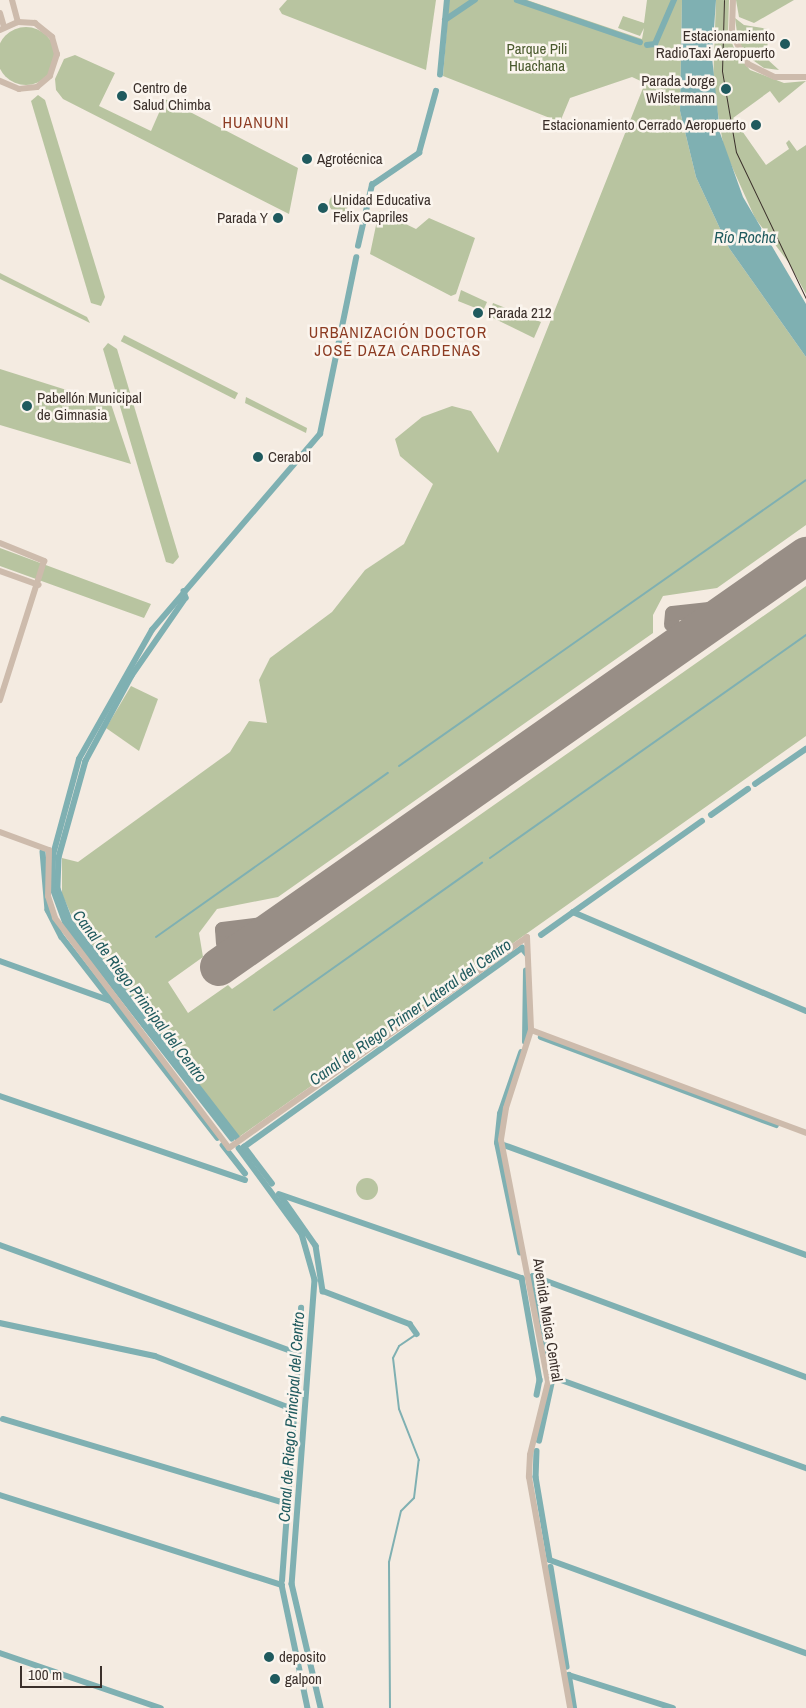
<!DOCTYPE html>
<meta charset="utf-8">
<style>
body{margin:0}
#map{position:relative;width:806px;height:1708px;overflow:hidden;background:#f4ebe1;font-family:"Archivo Narrow",sans-serif}
div>[style]{position:absolute}
[style*='--x']{left:calc(var(--x)*1px);top:calc(var(--y)*1px);width:calc(var(--w)*1px);rotate:calc(var(--a)*1deg)}
.green>*{inset:0;background:#b8c4a0;transform-origin:0 0}
.round{border-radius:50%}
.water>*{inset:0;background:#7fb0b2}
.stream>*{height:2px;margin:-1px;padding:0 1px;transform-origin:1px;border-radius:1px;background:#7fb0b2}
.canal>*{height:5.5px;margin:-2.75px;padding:0 2.75px;transform-origin:2.75px;border-radius:2.75px;background:#7fb0b2}
.taxiway>*{height:15px;margin:-7.5px;padding:0 7.5px;transform-origin:7.5px;border-radius:7.5px;background:#988e86}
.runway>*{height:38px;margin:-19px;padding:0 19px;transform-origin:19px;border-radius:19px;background:#988e86}
.minor>*{height:6px;margin:-3px;padding:0 3px;transform-origin:3px;border-radius:3px;background:#cdbbac}
.tram>*{height:1px;margin:-0.5px;padding:0 0.5px;transform-origin:0.5px;border-radius:0.5px;background:#3b302b}
.dots>*{width:14px;height:14px;translate:-50% -50%;box-sizing:border-box;border:2px solid #fbf5ee;border-radius:50%}
span{translate:-50% -50%;white-space:nowrap;text-align:center;line-height:1.15;-webkit-text-stroke:5px #fbf5ee;paint-order:stroke}
.poi-label{font-size:15px;color:#3b302b}
.right{translate:-100% -50%;text-align:right}
.left{translate:0 -50%;text-align:left}
.park-label{font-size:15px;color:#4a5a2e}
.street-label{font-size:15px;color:#3b302b}
.neighbourhood-label{font-size:16px;color:#8c3b22;letter-spacing:1px}
.water-label{font-size:16px;color:#1f5a5e;font-style:italic}
.scale{position:absolute;left:20px;top:1666px;width:82px;height:22px;box-sizing:border-box;border:2px solid #3b302b;border-top:0;padding-left:6px;font-size:15px;line-height:18px;white-space:nowrap;color:#3b302b;-webkit-text-stroke:4px #fbf5ee;paint-order:stroke}
</style>
<div id="map">
<div class="green">
<i style="clip-path:polygon(287px 0,436px 0,426px 70px,282px 14px,279px 9px)"></i>
<i style="clip-path:polygon(449px 0,527px 0,642px 39px,644px 28px,640px 36px,618px 28px,623px 16px,644px 23px,647px 0,682px 0,680px 111px,696px 177px,729px 248px,806px 357px,806px 525px,717px 588px,663px 596px,653px 615px,653px 633px,278px 897px,217px 909px,199px 933px,203px 957px,168px 982px,188px 1013px,228px 985px,232px 989px,806px 586px,806px 736px,239px 1137px,74px 921px,62px 894px,62px 858px,78px 862px,230px 752px,249px 721px,267px 723px,259px 680px,270px 658px,332px 612px,365px 570px,404px 544px,433px 484px,400px 456px,395px 439px,422px 417px,452px 406px,471px 411px,498px 453px,645px 83px,632px 77px,570px 98px,560px 122px,443px 76px)"></i>
<i style="clip-path:polygon(716px 0,729px 0,728px 33px,736px 53px,750px 70px,784px 83px,806px 81px,779px 103px,770px 91px,733px 118px,766px 165px,789px 149px,786px 143px,789px 140px,797px 151px,806px 145px,806px 294px,789px 263px,755px 218px,724px 149px,713px 85px)"></i>
<i style="clip-path:polygon(736px 0,794px 0,754px 23px,739px 17px)"></i>
<i style="clip-path:polygon(735px 18px,744px 25px,768px 29px,767px 59px,779px 70px,764px 68px,747px 56px,738px 40px)"></i>
<i class="round" style="left:-3px;top:27px;width:58px;height:58px"></i>
<i style="clip-path:polygon(75px 55px,115px 73px,99px 106px,151px 131px,165px 99px,298px 168px,289px 214px,63px 99px,56px 90px,55px 79px,64px 59px)"></i>
<i style="clip-path:polygon(38px 95px,45px 100px,105px 297px,101px 306px,91px 303px,31px 101px)"></i>
<i class="round" style="left:329px;top:193px;width:20px;height:20px"></i>
<i style="clip-path:polygon(379px 211px,416px 229px,429px 218px,475px 238px,456px 294px,451px 296px,370px 254px)"></i>
<i style="clip-path:polygon(0 273px,87px 317px,90px 323px,0 279px)"></i>
<i style="clip-path:polygon(461px 290px,487px 302px,483px 311px,458px 301px)"></i>
<i style="clip-path:polygon(493px 303px,541px 322px,534px 338px,489px 316px)"></i>
<i style="left:124px;top:335px;width:128px;height:7px;rotate:27deg"></i>
<i style="clip-path:polygon(108px 343px,117px 349px,179px 557px,173px 564px,166px 562px,103px 349px)"></i>
<i style="clip-path:polygon(0 369px,111px 404px,131px 464px,0 425px)"></i>
<i style="clip-path:polygon(246px 397px,307px 428px,306px 433px,245px 403px)"></i>
<i style="clip-path:polygon(0 548px,43px 564px,151px 604px,144px 618px,0 566px)"></i>
<i style="clip-path:polygon(131px 686px,158px 699px,139px 751px,106px 728px)"></i>
<i class="round" style="left:356px;top:1178px;width:22px;height:22px"></i>
</div>
<div class="water">
<i style="clip-path:polygon(682px 0,716px 0,712px 57px,720px 133px,743px 197px,806px 304px,806px 357px,729px 248px,696px 177px,680px 111px)"></i>
</div>
<div class="stream">
<i style="--x:399;--y:766;--w:497;--a:-35.1"></i>
<i style="--x:490;--y:858;--w:387;--a:-35.2"></i>
<i style="--x:156;--y:937;--w:284;--a:-35.3"></i>
<i style="--x:274;--y:1010;--w:255;--a:-35.3"></i>
<i style="--x:390;--y:1708;--w:146;--a:-90.4"></i>
<i style="--x:389;--y:1562;--w:52;--a:-76.8"></i>
<i style="--x:401;--y:1511;--w:18;--a:-45"></i>
<i style="--x:414;--y:1498;--w:38;--a:-83"></i>
<i style="--x:419;--y:1460;--w:55;--a:-111.4"></i>
<i style="--x:399;--y:1409;--w:51;--a:-96.7"></i>
<i style="--x:393;--y:1358;--w:13;--a:-63"></i>
<i style="--x:399;--y:1346;--w:22;--a:-34"></i>
</div>
<div class="canal">
<i style="--x:517;--y:0;--w:130;--a:18.9"></i>
<i style="--x:445;--y:20;--w:36;--a:-34"></i>
<i style="--x:647;--y:45;--w:8;--a:-7"></i>
<i style="--x:655;--y:44;--w:48;--a:-66.6"></i>
<i style="--x:440;--y:75;--w:75;--a:-84.7"></i>
<i style="--x:358;--y:246;--w:63;--a:-77.1"></i>
<i style="--x:372;--y:185;--w:57;--a:-34.2"></i>
<i style="--x:419;--y:153;--w:64;--a:-74.7"></i>
<i style="--x:184;--y:591;--w:7;--a:74"></i>
<i style="--x:186;--y:598;--w:95;--a:124.7"></i>
<i style="--x:132;--y:676;--w:97;--a:118.4"></i>
<i style="--x:86;--y:761;--w:101;--a:105.6"></i>
<i style="--x:59;--y:858;--w:31;--a:92"></i>
<i style="--x:58;--y:889;--w:34;--a:69"></i>
<i style="--x:70;--y:921;--w:273;--a:52.3"></i>
<i style="--x:755;--y:784;--w:62;--a:-34.5"></i>
<i style="--x:711;--y:815;--w:45;--a:-35.1"></i>
<i style="--x:43;--y:852;--w:58;--a:85.1"></i>
<i style="--x:48;--y:910;--w:30;--a:63"></i>
<i style="--x:62;--y:937;--w:254;--a:52.2"></i>
<i style="--x:573;--y:912;--w:253;--a:23"></i>
<i style="--x:541;--y:935;--w:197;--a:-35.3"></i>
<i style="--x:0;--y:961;--w:118;--a:19.8"></i>
<i style="--x:541;--y:1037;--w:251;--a:20.5"></i>
<i style="--x:525;--y:1042;--w:71;--a:-89.2"></i>
<i style="--x:0;--y:1096;--w:259;--a:18.9"></i>
<i style="--x:232;--y:1139;--w:271;--a:-127.8"></i>
<i style="--x:66;--y:925;--w:40;--a:-110.2"></i>
<i style="--x:52;--y:887;--w:32;--a:-88"></i>
<i style="--x:53;--y:855;--w:99;--a:-74.8"></i>
<i style="--x:79;--y:759;--w:148;--a:-60.5"></i>
<i style="--x:152;--y:630;--w:258;--a:-49.4"></i>
<i style="--x:320;--y:434;--w:180;--a:-78.4"></i>
<i style="--x:223;--y:1145;--w:36;--a:52"></i>
<i style="--x:504;--y:1145;--w:321;--a:20"></i>
<i style="--x:239;--y:1148;--w:107;--a:53.8"></i>
<i style="--x:302;--y:1234;--w:48;--a:74.2"></i>
<i style="--x:315;--y:1280;--w:305;--a:94.3"></i>
<i style="--x:292;--y:1584;--w:127;--a:76.8"></i>
<i style="--x:272;--y:1184;--w:46;--a:-127.1"></i>
<i style="--x:244;--y:1147;--w:342;--a:-35.6"></i>
<i style="--x:522;--y:948;--w:8;--a:50"></i>
<i style="--x:279;--y:1194;--w:257;--a:19.1"></i>
<i style="--x:522;--y:1278;--w:104;--a:80"></i>
<i style="--x:540;--y:1380;--w:15;--a:101"></i>
<i style="--x:281;--y:1196;--w:61;--a:55"></i>
<i style="--x:316;--y:1246;--w:46;--a:81.2"></i>
<i style="--x:323;--y:1291;--w:93;--a:20.8"></i>
<i style="--x:410;--y:1324;--w:12;--a:55"></i>
<i style="--x:0;--y:1245;--w:316;--a:20"></i>
<i style="--x:520;--y:1253;--w:112;--a:-101.8"></i>
<i style="--x:497;--y:1143;--w:29;--a:-84"></i>
<i style="--x:500;--y:1114;--w:65;--a:-71"></i>
<i style="--x:533;--y:1276;--w:291;--a:20.3"></i>
<i style="--x:533;--y:1276;--w:94;--a:79.5"></i>
<i style="--x:0;--y:1323;--w:158;--a:12"></i>
<i style="--x:155;--y:1356;--w:150;--a:21.1"></i>
<i style="--x:553;--y:1377;--w:269;--a:19.8"></i>
<i style="--x:295;--y:1410;--w:102;--a:-86.6"></i>
<i style="--x:3;--y:1419;--w:294;--a:16.6"></i>
<i style="--x:539;--y:1441;--w:66;--a:-77.7"></i>
<i style="--x:537;--y:1451;--w:26;--a:92"></i>
<i style="--x:536;--y:1477;--w:84;--a:80.4"></i>
<i style="--x:0;--y:1495;--w:296;--a:17.7"></i>
<i style="--x:282;--y:1585;--w:126;--a:78.1"></i>
<i style="--x:550;--y:1560;--w:272;--a:20"></i>
<i style="--x:551;--y:1567;--w:101;--a:80.9"></i>
<i style="--x:282;--y:1581;--w:163;--a:-85.8"></i>
<i style="--x:0;--y:1653;--w:170;--a:18.9"></i>
<i style="--x:574;--y:1708;--w:33;--a:-99"></i>
<i style="--x:569;--y:1675;--w:109;--a:17.6"></i>
</div>
<div class="taxiway">
<i style="--x:671;--y:624;--w:11;--a:-85"></i>
<i style="--x:672;--y:613;--w:62;--a:-6.4"></i>
<i style="--x:223;--y:943;--w:14;--a:-94"></i>
<i style="--x:222;--y:929;--w:64;--a:-7.1"></i>
</div>
<div class="runway">
<i style="--x:219;--y:967;--w:717;--a:-35"></i>
</div>
<div class="minor">
<i style="--x:12;--y:0;--w:23;--a:75"></i>
<i style="--x:733;--y:0;--w:34;--a:92"></i>
<i style="--x:732;--y:34;--w:34;--a:62"></i>
<i style="--x:748;--y:64;--w:30;--a:26"></i>
<i style="--x:775;--y:77;--w:31;--a:0"></i>
<i style="--x:0;--y:13;--w:15;--a:74"></i>
<i style="--x:0;--y:30;--w:20;--a:-24"></i>
<i style="--x:18;--y:22;--w:17;--a:3"></i>
<i style="--x:35;--y:23;--w:22;--a:39"></i>
<i style="--x:52;--y:37;--w:18;--a:74"></i>
<i style="--x:57;--y:54;--w:23;--a:108"></i>
<i style="--x:50;--y:76;--w:17;--a:140"></i>
<i style="--x:37;--y:87;--w:18;--a:174"></i>
<i style="--x:19;--y:89;--w:21;--a:-157"></i>
<i style="--x:0;--y:543;--w:48;--a:22.2"></i>
<i style="--x:44;--y:561;--w:146;--a:107.6"></i>
<i style="--x:0;--y:571;--w:41;--a:19.7"></i>
<i style="--x:0;--y:832;--w:52;--a:20.2"></i>
<i style="--x:49;--y:850;--w:46;--a:91.2"></i>
<i style="--x:48;--y:896;--w:23;--a:72"></i>
<i style="--x:55;--y:918;--w:288;--a:52.9"></i>
<i style="--x:229;--y:1148;--w:365;--a:-35.3"></i>
<i style="--x:527;--y:937;--w:93;--a:87.5"></i>
<i style="--x:531;--y:1030;--w:82;--a:107.8"></i>
<i style="--x:506;--y:1108;--w:32;--a:99"></i>
<i style="--x:501;--y:1140;--w:247;--a:79"></i>
<i style="--x:548;--y:1382;--w:75;--a:103.9"></i>
<i style="--x:530;--y:1455;--w:22;--a:93"></i>
<i style="--x:529;--y:1477;--w:235;--a:79.9"></i>
<i style="--x:531;--y:1030;--w:294;--a:20.5"></i>
</div>
<div class="tram">
<i style="--x:724;--y:0;--w:71;--a:91.6"></i>
<i style="--x:722;--y:71;--w:82;--a:80.2"></i>
<i style="--x:736;--y:152;--w:163;--a:64.5"></i>
</div>
<div class="dots">
<i style="left:785px;top:44px;background:#1f5a5e"></i>
<i style="left:726px;top:89px;background:#1f5a5e"></i>
<i style="left:122px;top:96px;background:#1f5a5e"></i>
<i style="left:756px;top:125px;background:#1f5a5e"></i>
<i style="left:307px;top:159px;background:#1f5a5e"></i>
<i style="left:323px;top:208px;background:#1f5a5e"></i>
<i style="left:278px;top:218px;background:#1f5a5e"></i>
<i style="left:478px;top:313px;background:#1f5a5e"></i>
<i style="left:27px;top:406px;background:#1f5a5e"></i>
<i style="left:258px;top:457px;background:#1f5a5e"></i>
<i style="left:269px;top:1657px;background:#1f5a5e"></i>
<i style="left:275px;top:1679px;background:#1f5a5e"></i>
</div>
<div class="poi-label">
<span class="right" style="left:775px;top:44px">Estacionamiento<br>RadioTaxi Aeropuerto</span>
<span class="right" style="left:715px;top:89px">Parada Jorge<br>Wilstermann</span>
<span class="left" style="left:133px;top:96px">Centro de<br>Salud Chimba</span>
<span class="right" style="left:746px;top:125px">Estacionamiento Cerrado Aeropuerto</span>
<span class="left" style="left:317px;top:159px">Agrotécnica</span>
<span class="left" style="left:333px;top:208px">Unidad Educativa<br>Felix Capriles</span>
<span class="right" style="left:268px;top:218px">Parada Y</span>
<span class="left" style="left:488px;top:313px">Parada 212</span>
<span class="left" style="left:37px;top:406px">Pabellón Municipal<br>de Gimnasia</span>
<span class="left" style="left:268px;top:457px">Cerabol</span>
<span class="left" style="left:279px;top:1657px">deposito</span>
<span class="left" style="left:285px;top:1679px">galpon</span>
</div>
<div class="park-label">
<span style="left:537px;top:57px">Parque Pili<br>Huachana</span>
</div>
<div class="street-label">
<span style="left:548px;top:1320px;rotate:81deg">Avenida Maica Central</span>
</div>
<div class="neighbourhood-label">
<span style="left:256px;top:122px">HUANUNI</span>
<span style="left:398px;top:341px">URBANIZACIÓN DOCTOR<br>JOSÉ DAZA CARDENAS</span>
</div>
<div class="water-label">
<span style="left:745px;top:237px">Río Rocha</span>
<span style="left:140px;top:996px;rotate:53deg">Canal de Riego Principal del Centro</span>
<span style="left:410px;top:1012px;rotate:-35deg">Canal de Riego Primer Lateral del Centro</span>
<span style="left:291px;top:1417px;rotate:-86deg">Canal de Riego Principal del Centro</span>
</div>
<div class="scale">100 m</div>
</div>
